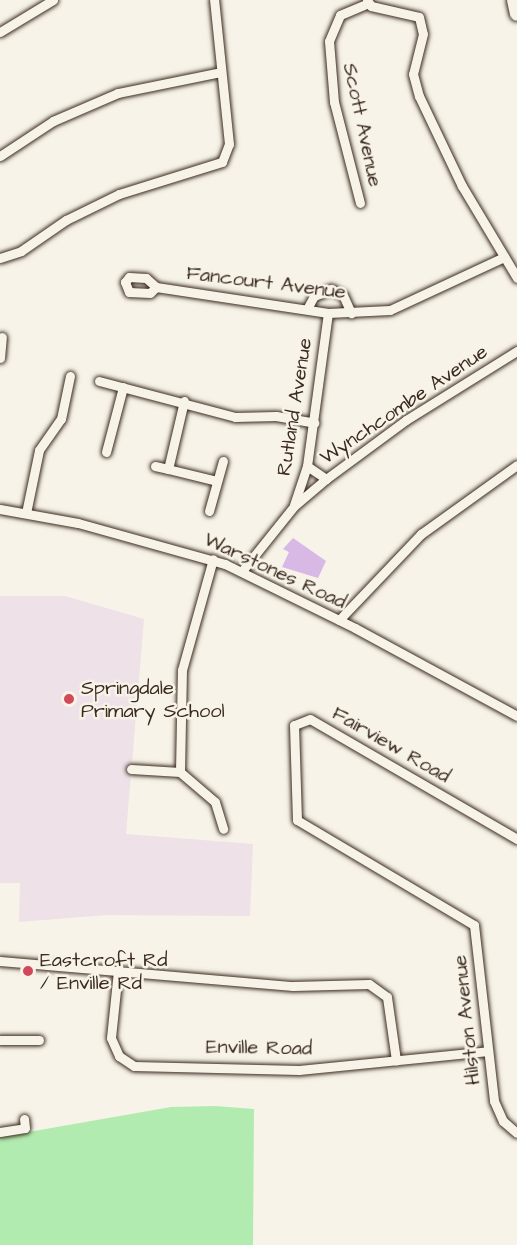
<!DOCTYPE html>
<style>
body{margin:0}
#map{position:relative;width:517px;height:1245px;overflow:hidden;background:#f7f3e8;font-family:"Architects Daughter",sans-serif}
div>[style]{position:absolute}
[style*='--x']{left:calc(var(--x)*1px);top:calc(var(--y)*1px);width:calc(var(--w)*1px);rotate:calc(var(--a)*1deg)}
.built>*{inset:0;background:#eee1e7}
.green>*{inset:0;background:#b2ebaf}
.building>*{inset:0;background:#d8b8e5}
.roads{filter:drop-shadow(0 0 2px #3b2a1e) drop-shadow(0 0 2px #3b2a1e)}
.minor>*{height:9px;margin:-4.5px;padding:0 4.5px;transform-origin:4.5px;border-radius:4.5px;background:#f7f3e8}
.highway>*{height:14px;margin:-7px;padding:0 7px;transform-origin:7px;border-radius:7px;background:#f7f3e8}
.dots>*{width:16px;height:16px;translate:-50% -50%;box-sizing:border-box;border:3px solid #f7f3e8;border-radius:50%}
span{translate:-50% -50%;white-space:nowrap;text-align:center;line-height:1.15;-webkit-text-stroke:5px #f7f3e8;paint-order:stroke}
.street-label{font-size:20px;color:#3b2a1e}
.poi-label{font-size:20px;color:#3b2a1e}
.left{translate:0 -50%;text-align:left}
</style>
<div id="map">
<div class="built">
<i style="clip-path:polygon(0 596px,65px 596px,144px 619px,126px 834px,253px 844px,250px 916px,107px 915px,19px 922px,20px 883px,0 883px)"></i>
</div>
<div class="green">
<i style="clip-path:polygon(215px 1106px,254px 1109px,253px 1245px,0 1245px,0 1137px,171px 1107px)"></i>
</div>
<div class="building">
<i style="clip-path:polygon(293px 538px,326px 561px,318px 578px,282px 567px,289px 552px,283px 549px)"></i>
</div>
<div class="roads">
<div class="minor">
<i style="--x:367;--y:0;--w:7;--a:56"></i>
<i style="--x:371;--y:6;--w:49;--a:12.9"></i>
<i style="--x:419;--y:17;--w:17;--a:77"></i>
<i style="--x:423;--y:34;--w:41;--a:104"></i>
<i style="--x:413;--y:74;--w:23;--a:75"></i>
<i style="--x:419;--y:96;--w:100;--a:64.5"></i>
<i style="--x:462;--y:186;--w:107;--a:59.1"></i>
<i style="--x:0;--y:32;--w:62;--a:-31.1"></i>
<i style="--x:0;--y:156;--w:64;--a:-33.4"></i>
<i style="--x:53;--y:121;--w:71;--a:-23.3"></i>
<i style="--x:118;--y:93;--w:105;--a:-11.5"></i>
<i style="--x:360;--y:203;--w:104;--a:-104.4"></i>
<i style="--x:334;--y:102;--w:61;--a:-94.7"></i>
<i style="--x:329;--y:41;--w:28;--a:-67"></i>
<i style="--x:340;--y:15;--w:30;--a:-23"></i>
<i style="--x:0;--y:258;--w:22;--a:-18"></i>
<i style="--x:21;--y:251;--w:55;--a:-34.6"></i>
<i style="--x:66;--y:220;--w:59;--a:-26.1"></i>
<i style="--x:119;--y:194;--w:108;--a:-17.3"></i>
<i style="--x:222;--y:162;--w:19;--a:-69"></i>
<i style="--x:229;--y:144;--w:145;--a:-95.9"></i>
<i style="--x:156;--y:287;--w:8;--a:135"></i>
<i style="--x:150;--y:293;--w:21;--a:-177"></i>
<i style="--x:129;--y:292;--w:11;--a:-112"></i>
<i style="--x:125;--y:282;--w:6;--a:-51"></i>
<i style="--x:129;--y:277;--w:17;--a:3"></i>
<i style="--x:146;--y:278;--w:13;--a:42"></i>
<i style="--x:156;--y:287;--w:174;--a:8.6"></i>
<i style="--x:328;--y:313;--w:62;--a:-2.8"></i>
<i style="--x:390;--y:310;--w:126;--a:-24.9"></i>
<i style="--x:307;--y:309;--w:15;--a:-62"></i>
<i style="--x:314;--y:296;--w:18;--a:-22"></i>
<i style="--x:331;--y:289;--w:13;--a:27"></i>
<i style="--x:343;--y:295;--w:20;--a:66"></i>
<i style="--x:0;--y:358;--w:21;--a:-85"></i>
<i style="--x:99;--y:381;--w:141;--a:14.8"></i>
<i style="--x:235;--y:417;--w:41;--a:-1.4"></i>
<i style="--x:276;--y:416;--w:39;--a:10"></i>
<i style="--x:184;--y:401;--w:70;--a:103.2"></i>
<i style="--x:168;--y:469;--w:50;--a:13.8"></i>
<i style="--x:106;--y:452;--w:67;--a:-75.3"></i>
<i style="--x:155;--y:466;--w:13;--a:13"></i>
<i style="--x:307;--y:466;--w:23;--a:34"></i>
<i style="--x:294;--y:505;--w:41;--a:-71.6"></i>
<i style="--x:307;--y:466;--w:154;--a:-82.2"></i>
<i style="--x:0;--y:509;--w:79;--a:10.2"></i>
<i style="--x:78;--y:523;--w:153;--a:15.6"></i>
<i style="--x:225;--y:564;--w:145;--a:26.2"></i>
<i style="--x:355;--y:628;--w:184;--a:28.5"></i>
<i style="--x:209;--y:511;--w:52;--a:-74.4"></i>
<i style="--x:26;--y:513;--w:64;--a:-78.3"></i>
<i style="--x:39;--y:450;--w:38;--a:-55"></i>
<i style="--x:61;--y:419;--w:44;--a:-78.2"></i>
<i style="--x:242;--y:571;--w:83;--a:-51.3"></i>
<i style="--x:294;--y:506;--w:42;--a:-40.2"></i>
<i style="--x:326;--y:479;--w:99;--a:-36.4"></i>
<i style="--x:406;--y:420;--w:131;--a:-31.9"></i>
<i style="--x:339;--y:620;--w:119;--a:-46.4"></i>
<i style="--x:421;--y:534;--w:118;--a:-35.7"></i>
<i style="--x:131;--y:769;--w:49;--a:3.5"></i>
<i style="--x:180;--y:772;--w:102;--a:-88.9"></i>
<i style="--x:182;--y:670;--w:115;--a:-74.4"></i>
<i style="--x:180;--y:772;--w:46;--a:40.6"></i>
<i style="--x:215;--y:802;--w:28;--a:73"></i>
<i style="--x:517;--y:839;--w:239;--a:-149.9"></i>
<i style="--x:310;--y:719;--w:17;--a:159"></i>
<i style="--x:294;--y:725;--w:95;--a:88.2"></i>
<i style="--x:297;--y:820;--w:206;--a:30.7"></i>
<i style="--x:474;--y:925;--w:177;--a:83.5"></i>
<i style="--x:494;--y:1101;--w:22;--a:66"></i>
<i style="--x:503;--y:1121;--w:18;--a:41"></i>
<i style="--x:0;--y:961;--w:294;--a:4.9"></i>
<i style="--x:293;--y:986;--w:76;--a:-1.5"></i>
<i style="--x:369;--y:984;--w:22;--a:36"></i>
<i style="--x:387;--y:997;--w:64;--a:81.9"></i>
<i style="--x:118;--y:971;--w:67;--a:96"></i>
<i style="--x:111;--y:1038;--w:20;--a:66"></i>
<i style="--x:119;--y:1056;--w:18;--a:34"></i>
<i style="--x:134;--y:1066;--w:165;--a:1.4"></i>
<i style="--x:299;--y:1070;--w:190;--a:-5.7"></i>
<i style="--x:0;--y:1040;--w:39;--a:0"></i>
<i style="--x:0;--y:1132;--w:25;--a:-9"></i>
<i style="--x:25;--y:1128;--w:9;--a:-96"></i>
</div>
<div class="highway">
<i style="--x:514;--y:0;--w:14;--a:78"></i>
</div>
</div>
<div class="dots">
<i style="left:69px;top:699px;background:#d1495b"></i>
<i style="left:28px;top:971px;background:#d1495b"></i>
</div>
<div class="street-label">
<span style="left:362px;top:125px;rotate:78deg">Scott Avenue</span>
<span style="left:266px;top:283px;rotate:7deg">Fancourt Avenue</span>
<span style="left:404px;top:405px;rotate:-34deg">Wynchcombe Avenue</span>
<span style="left:295px;top:407px;rotate:-81deg">Rutland Avenue</span>
<span style="left:275px;top:571px;rotate:25deg">Warstones Road</span>
<span style="left:391px;top:745px;rotate:30deg">Fairview Road</span>
<span style="left:467px;top:1020px;rotate:-96deg">Hilston Avenue</span>
<span style="left:259px;top:1048px;rotate:1deg">Enville Road</span>
</div>
<div class="poi-label">
<span class="left" style="left:81px;top:700px">Springdale<br>Primary School</span>
<span class="left" style="left:40px;top:972px">Eastcroft Rd<br>/ Enville Rd</span>
</div>
</div>
